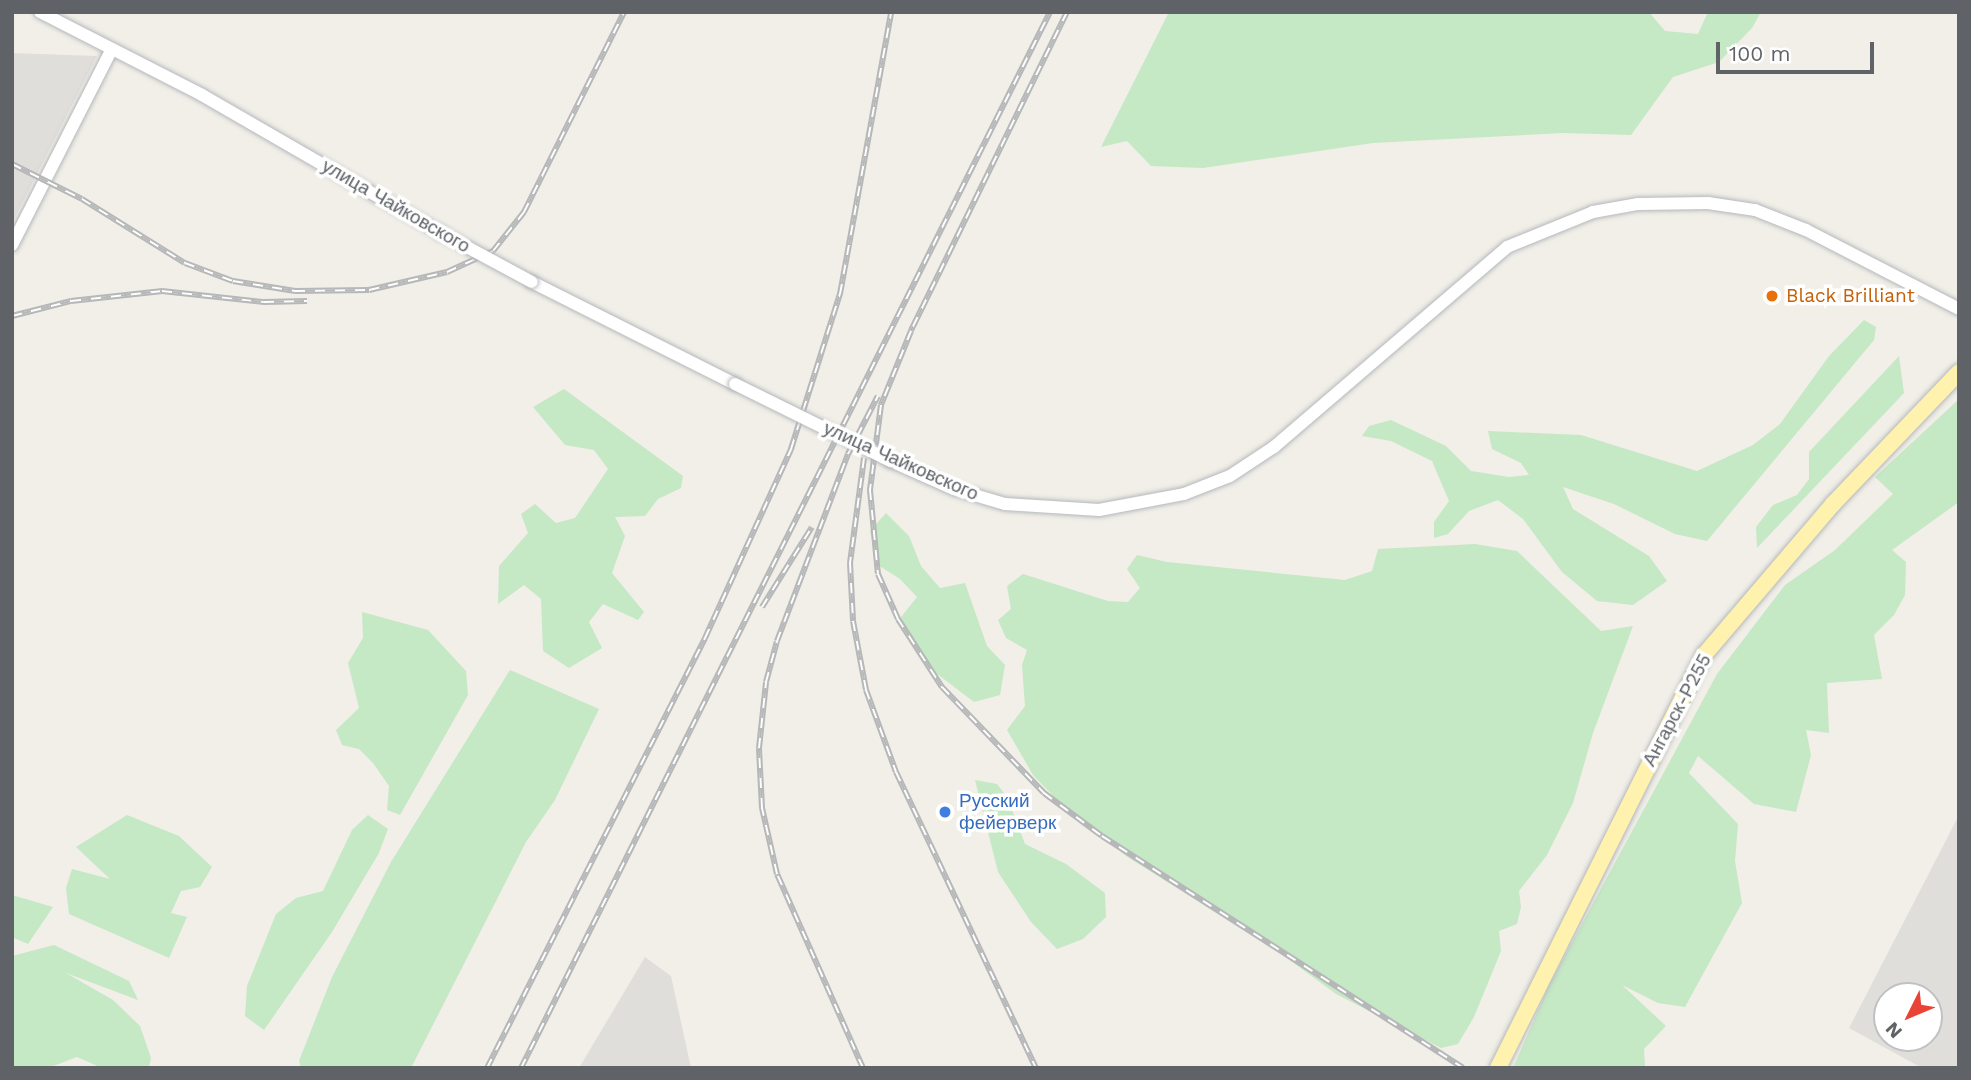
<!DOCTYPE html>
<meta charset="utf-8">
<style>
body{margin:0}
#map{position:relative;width:1971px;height:1080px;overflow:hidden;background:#f1efe8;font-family:"Work Sans",sans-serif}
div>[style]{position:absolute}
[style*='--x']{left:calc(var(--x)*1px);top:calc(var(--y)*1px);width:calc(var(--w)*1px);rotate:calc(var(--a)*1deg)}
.industrial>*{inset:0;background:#e0deda}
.green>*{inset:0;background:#c5e8c5}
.roads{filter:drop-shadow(0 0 2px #b5b8bc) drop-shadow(0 0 2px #b5b8bc)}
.minor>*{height:12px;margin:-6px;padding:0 6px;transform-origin:6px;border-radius:6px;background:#fff}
.major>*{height:16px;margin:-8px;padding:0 8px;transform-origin:8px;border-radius:8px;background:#fff2af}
.rail>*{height:6px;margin-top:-3px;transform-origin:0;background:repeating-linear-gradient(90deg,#fff 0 10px,#b6b7b8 0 20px);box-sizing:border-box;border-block:2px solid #b6b7b8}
.bridges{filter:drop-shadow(0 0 2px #b5b8bc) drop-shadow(0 0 2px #b5b8bc)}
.minor-bridge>*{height:12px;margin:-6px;padding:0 6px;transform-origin:6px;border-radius:6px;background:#fff}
.dots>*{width:19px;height:19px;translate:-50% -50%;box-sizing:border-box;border:4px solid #fff;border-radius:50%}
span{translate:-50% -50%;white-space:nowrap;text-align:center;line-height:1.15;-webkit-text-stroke:7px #fff;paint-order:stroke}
.street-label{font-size:19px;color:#5f6368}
.food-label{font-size:19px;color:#c56008}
.left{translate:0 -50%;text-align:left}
.shop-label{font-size:19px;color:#366cbe}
.frame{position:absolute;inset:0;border:14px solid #5f6368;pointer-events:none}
.north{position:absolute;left:1873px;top:982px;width:70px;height:70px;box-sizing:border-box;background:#fff;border:2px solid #bfc1c3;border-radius:50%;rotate:227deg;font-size:19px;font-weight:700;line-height:28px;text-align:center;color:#5f6368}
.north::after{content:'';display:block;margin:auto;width:24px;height:32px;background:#ea4335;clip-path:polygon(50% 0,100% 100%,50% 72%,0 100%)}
.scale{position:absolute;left:1716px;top:42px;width:158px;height:32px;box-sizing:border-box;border:4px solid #5f6368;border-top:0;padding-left:9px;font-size:21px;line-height:24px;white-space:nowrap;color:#5f6368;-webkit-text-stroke:5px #fff;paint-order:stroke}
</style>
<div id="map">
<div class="industrial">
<i style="clip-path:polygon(12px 53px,97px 56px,12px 223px)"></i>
<i style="clip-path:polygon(evenodd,1959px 815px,1959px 1068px,1922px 1068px,1849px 1028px,1959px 815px,1887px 996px,1929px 996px,1929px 1038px,1887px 1038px,1887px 996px)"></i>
<i style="clip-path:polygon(645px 957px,671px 976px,691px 1068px,579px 1068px)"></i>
</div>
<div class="green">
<i style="clip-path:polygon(1169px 12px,1649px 12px,1665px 31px,1698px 34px,1708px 12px,1761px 12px,1752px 28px,1719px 62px,1673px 77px,1631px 135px,1563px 133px,1373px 143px,1203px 168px,1151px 166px,1127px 141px,1101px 147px)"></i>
<i style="clip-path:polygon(1864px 320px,1876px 327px,1874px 340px,1707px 541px,1675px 534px,1614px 504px,1563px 487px,1573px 509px,1649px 556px,1667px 581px,1633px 605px,1597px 601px,1562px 572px,1523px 519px,1498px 500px,1469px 511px,1448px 534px,1434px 538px,1434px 522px,1449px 501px,1432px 461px,1391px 441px,1362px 436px,1369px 426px,1391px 420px,1446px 446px,1471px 471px,1509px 477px,1529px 475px,1521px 463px,1492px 449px,1488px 431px,1581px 435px,1697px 471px,1753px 445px,1780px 424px,1829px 356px)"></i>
<i style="clip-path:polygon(1899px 356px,1904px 393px,1757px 548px,1756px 527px,1773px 505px,1797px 495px,1809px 479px,1809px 452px)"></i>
<i style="clip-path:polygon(564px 389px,683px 476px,681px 488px,658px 499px,645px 516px,615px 517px,625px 536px,612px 573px,644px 612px,638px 620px,603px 604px,589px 622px,602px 648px,569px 668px,543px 651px,541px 599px,524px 585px,498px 604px,499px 566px,528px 533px,521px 514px,535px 504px,556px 523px,575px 518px,608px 469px,594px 450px,565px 445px,533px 407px)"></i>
<i style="clip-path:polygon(1959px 399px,1959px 502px,1892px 550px,1906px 562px,1905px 595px,1894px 615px,1874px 635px,1882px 679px,1827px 683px,1829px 733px,1806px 730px,1811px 755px,1796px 812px,1754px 804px,1698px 756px,1689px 773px,1738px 824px,1735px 861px,1742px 903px,1685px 1007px,1658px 1003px,1622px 985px,1666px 1026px,1644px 1049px,1645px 1068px,1513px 1068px,1550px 983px,1717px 674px,1785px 585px,1835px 550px,1893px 494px,1875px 477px)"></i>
<i style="clip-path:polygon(886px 513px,909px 536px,921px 566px,940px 588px,965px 583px,987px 646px,1005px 665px,1000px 695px,974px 702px,932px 670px,898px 621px,917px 597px,900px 579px,878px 565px,870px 531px)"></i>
<i style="clip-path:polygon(1475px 544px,1517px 551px,1601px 631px,1633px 626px,1593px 733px,1573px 803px,1547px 855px,1519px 891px,1521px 907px,1517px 924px,1499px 931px,1501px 951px,1474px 1017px,1458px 1044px,1441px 1048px,1336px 994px,1280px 953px,1126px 856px,1056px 799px,1033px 775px,1007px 730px,1025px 706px,1022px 665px,1027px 650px,1006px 638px,998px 620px,1011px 609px,1007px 586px,1023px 574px,1108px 601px,1128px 602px,1140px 588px,1127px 569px,1137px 555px,1167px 562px,1345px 580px,1372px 571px,1378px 549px)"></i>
<i style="clip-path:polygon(362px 612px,428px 630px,466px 671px,468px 695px,400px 815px,387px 810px,389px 786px,373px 763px,359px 749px,342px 745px,336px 730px,359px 708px,348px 663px,363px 638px)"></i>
<i style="clip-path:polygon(510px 670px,599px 709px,555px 800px,526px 842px,411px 1068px,301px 1068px,299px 1061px,332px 977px,391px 862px)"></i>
<i style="clip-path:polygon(975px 780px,997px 784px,1007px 797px,1025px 844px,1066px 864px,1105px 893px,1106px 917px,1083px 939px,1057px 949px,1031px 922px,998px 872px)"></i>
<i style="clip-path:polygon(127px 815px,179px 836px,212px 867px,200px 887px,181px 891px,171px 913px,187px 917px,169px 958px,69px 914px,66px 888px,72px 869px,110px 879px,76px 847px)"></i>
<i style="clip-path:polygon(368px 815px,388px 829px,379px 853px,332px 932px,264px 1030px,245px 1016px,247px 986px,276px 914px,296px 898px,323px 891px,352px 830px)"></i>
<i style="clip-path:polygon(12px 895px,53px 907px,28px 944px,12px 937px)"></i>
<i style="clip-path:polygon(54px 945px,129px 981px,138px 1000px,66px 973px,113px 1000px,140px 1026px,151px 1058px,149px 1068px,102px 1068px,77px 1057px,48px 1068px,12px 1068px,12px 956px)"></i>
</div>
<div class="roads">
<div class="minor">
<i style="--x:40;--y:12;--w:182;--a:27.1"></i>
<i style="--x:202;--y:95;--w:276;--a:30"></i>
<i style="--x:12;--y:245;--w:220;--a:-63"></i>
<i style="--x:532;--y:282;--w:227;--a:26.7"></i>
<i style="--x:891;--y:461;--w:69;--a:24"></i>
<i style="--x:954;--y:489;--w:53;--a:16.4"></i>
<i style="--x:1005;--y:504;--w:94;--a:3.7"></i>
<i style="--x:1099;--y:510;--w:86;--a:-10.7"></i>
<i style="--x:1184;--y:494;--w:49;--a:-21.4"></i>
<i style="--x:1230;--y:476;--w:53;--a:-33.4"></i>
<i style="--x:1274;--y:447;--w:307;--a:-40.6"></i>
<i style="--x:1507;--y:247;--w:93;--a:-22.1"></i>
<i style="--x:1593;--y:212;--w:46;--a:-10.1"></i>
<i style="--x:1638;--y:204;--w:70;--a:-0.8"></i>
<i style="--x:1708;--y:203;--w:48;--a:8.5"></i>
<i style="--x:1755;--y:210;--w:55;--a:21.4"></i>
<i style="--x:1806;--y:230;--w:172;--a:27.3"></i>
</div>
<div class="major">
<i style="--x:1498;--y:1068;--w:462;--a:-63.5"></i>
<i style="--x:1704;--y:655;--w:199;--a:-49.5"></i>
<i style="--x:1833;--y:504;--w:182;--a:-46.3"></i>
</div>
</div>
<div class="rail">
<i style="--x:1067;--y:12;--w:355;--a:116.1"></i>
<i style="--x:911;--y:331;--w:80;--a:112.1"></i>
<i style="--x:881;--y:405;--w:86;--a:97.4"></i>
<i style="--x:870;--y:490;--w:84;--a:84.6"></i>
<i style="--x:878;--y:574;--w:49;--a:66"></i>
<i style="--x:898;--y:619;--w:81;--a:57.1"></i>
<i style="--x:942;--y:687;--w:147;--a:46.1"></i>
<i style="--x:1044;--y:793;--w:72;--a:36.6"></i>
<i style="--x:1102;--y:836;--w:429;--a:32.7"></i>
<i style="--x:12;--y:164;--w:78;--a:26.6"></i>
<i style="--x:82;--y:199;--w:121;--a:31.9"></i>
<i style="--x:185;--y:263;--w:51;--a:20.6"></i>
<i style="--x:233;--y:281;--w:63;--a:9.2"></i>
<i style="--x:295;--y:291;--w:74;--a:-0.8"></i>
<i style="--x:369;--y:290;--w:80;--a:-13"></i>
<i style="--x:447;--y:272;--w:51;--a:-24.5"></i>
<i style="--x:493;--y:251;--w:50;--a:-51.5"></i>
<i style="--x:524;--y:212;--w:224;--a:-63.4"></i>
<i style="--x:12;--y:316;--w:61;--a:-14.3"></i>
<i style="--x:71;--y:301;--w:92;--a:-6.3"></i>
<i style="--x:162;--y:291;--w:103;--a:6.2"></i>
<i style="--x:264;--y:302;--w:43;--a:-1.3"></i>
<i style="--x:864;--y:458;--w:106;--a:97.6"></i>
<i style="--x:850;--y:563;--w:58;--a:87"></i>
<i style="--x:853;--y:621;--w:70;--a:79.3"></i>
<i style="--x:866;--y:690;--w:87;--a:69.9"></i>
<i style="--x:896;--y:772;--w:327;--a:64.7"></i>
<i style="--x:762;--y:607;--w:94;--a:-58"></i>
<i style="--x:487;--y:1068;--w:482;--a:-63.1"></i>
<i style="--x:705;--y:638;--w:208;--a:-65.5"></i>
<i style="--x:791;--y:449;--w:163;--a:-72.5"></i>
<i style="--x:840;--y:294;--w:287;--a:-79.7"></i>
<i style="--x:521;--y:1068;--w:1181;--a:-63.39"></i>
<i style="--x:863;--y:1068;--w:212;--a:-113.9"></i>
<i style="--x:777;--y:874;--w:68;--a:-102.8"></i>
<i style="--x:762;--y:808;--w:60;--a:-92.9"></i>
<i style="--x:759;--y:748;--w:66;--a:-83.9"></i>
<i style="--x:766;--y:682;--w:42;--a:-75"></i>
<i style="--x:777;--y:641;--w:200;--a:-69.2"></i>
<i style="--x:848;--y:454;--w:65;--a:-62.7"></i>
</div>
<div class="bridges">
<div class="minor-bridge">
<i style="--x:441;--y:233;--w:103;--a:28.3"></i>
<i style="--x:735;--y:384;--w:174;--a:26.3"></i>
</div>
</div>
<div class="dots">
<i style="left:1772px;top:296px;background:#e8710a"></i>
<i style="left:945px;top:812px;background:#3f7fe0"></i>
</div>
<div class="street-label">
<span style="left:396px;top:206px;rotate:30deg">улица Чайковского</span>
<span style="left:901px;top:461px;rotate:24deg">улица Чайковского</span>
<span style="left:1677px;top:710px;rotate:-62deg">Ангарск-Р255</span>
</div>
<div class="food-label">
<span class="left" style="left:1786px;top:296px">Black Brilliant</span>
</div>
<div class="shop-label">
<span class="left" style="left:959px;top:812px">Русский<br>фейерверк</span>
</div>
<div class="frame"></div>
<div class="north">N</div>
<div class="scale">100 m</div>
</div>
